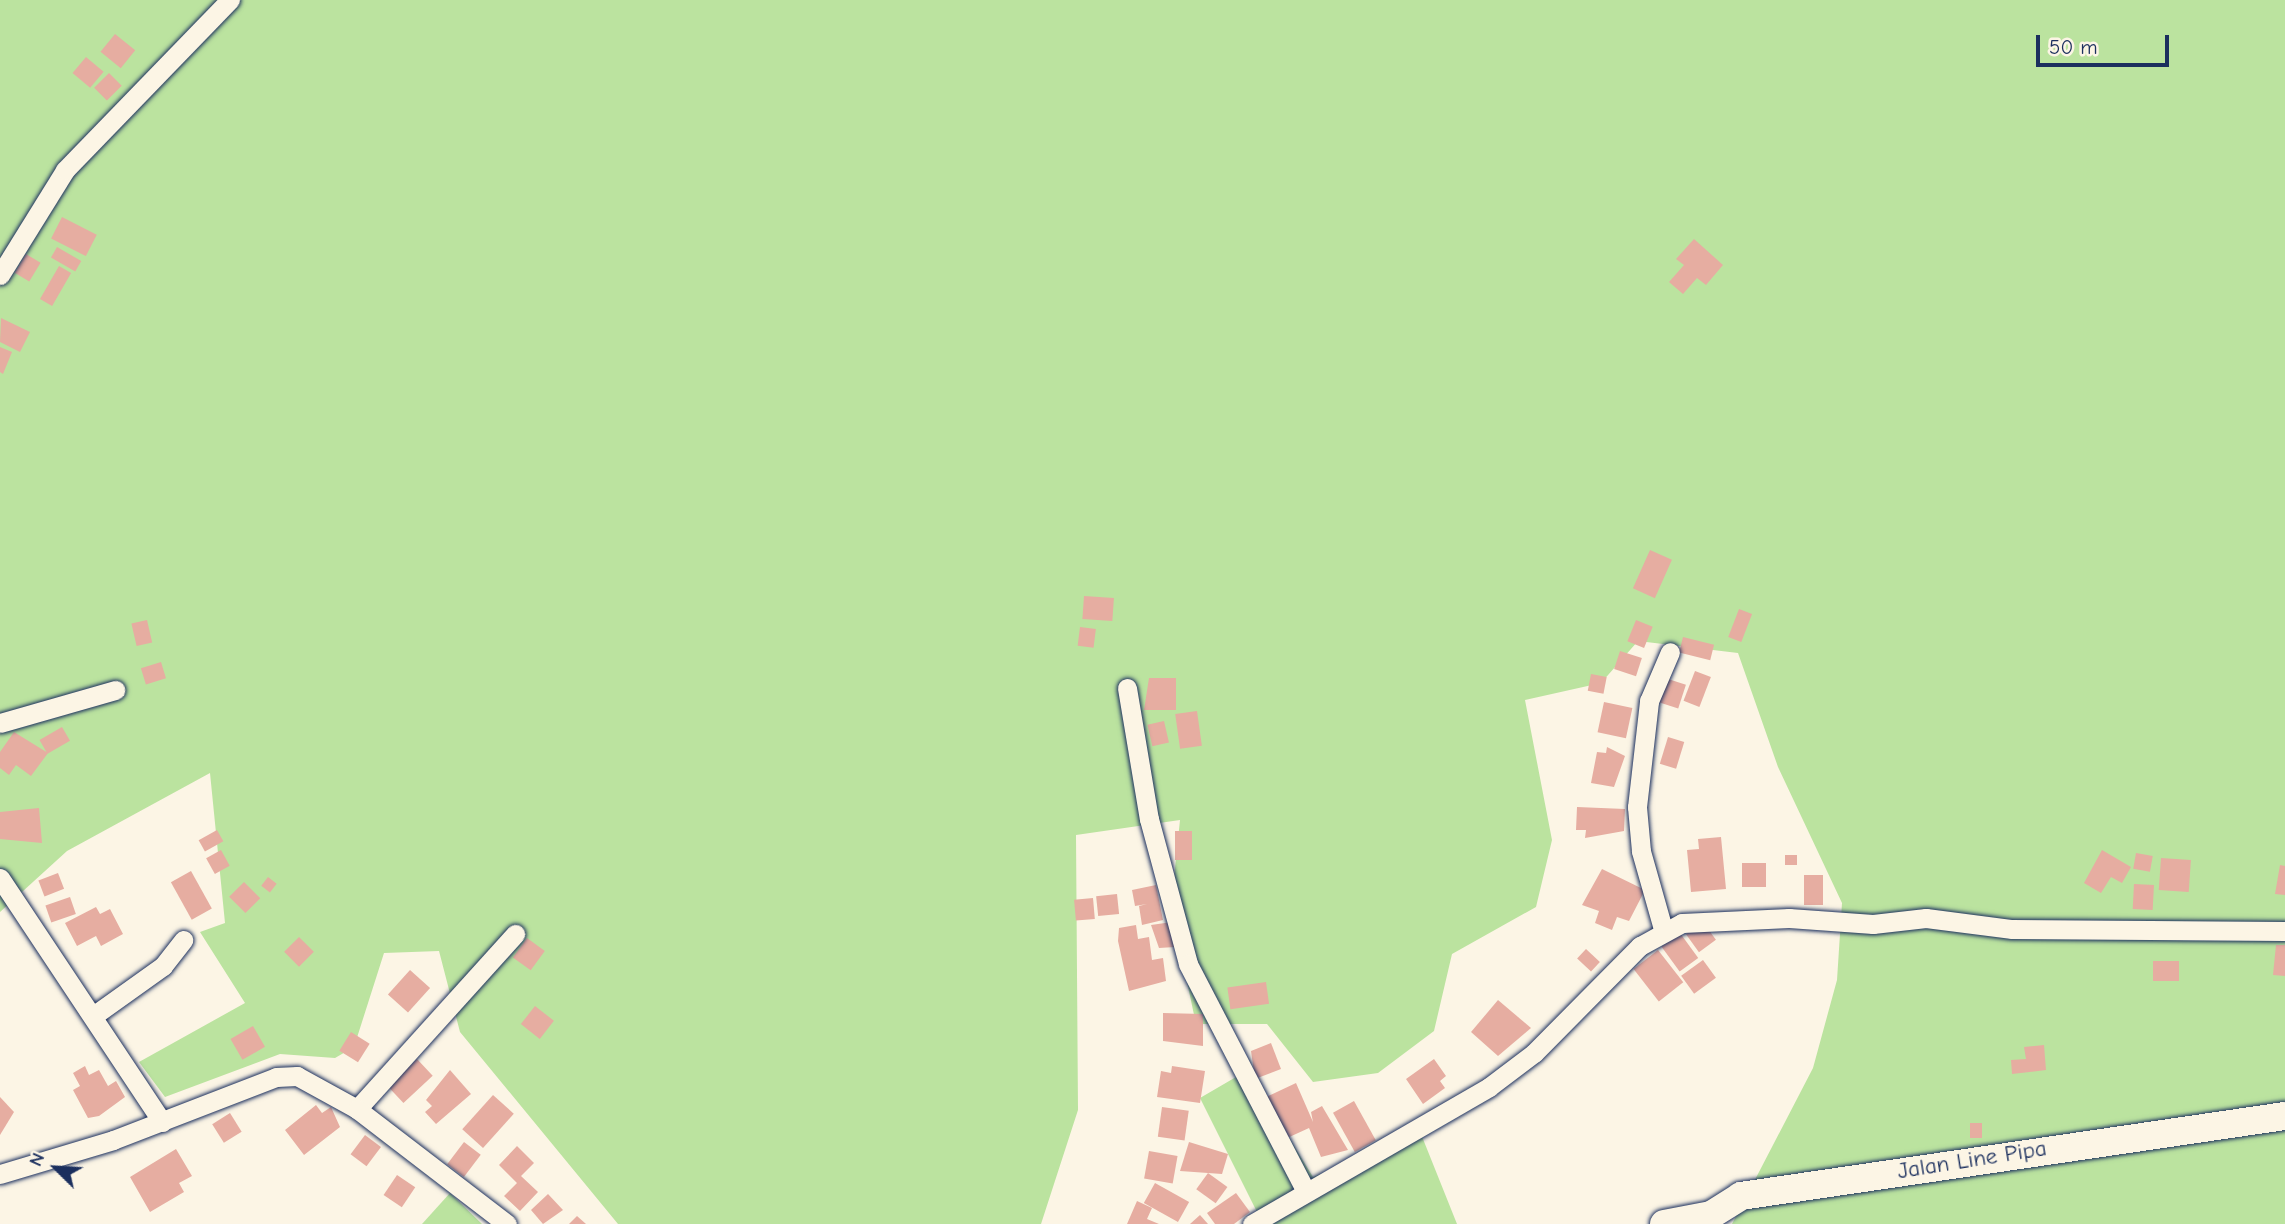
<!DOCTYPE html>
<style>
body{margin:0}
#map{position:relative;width:2285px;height:1224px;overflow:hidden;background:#fcf5e5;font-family:"Comic Neue",sans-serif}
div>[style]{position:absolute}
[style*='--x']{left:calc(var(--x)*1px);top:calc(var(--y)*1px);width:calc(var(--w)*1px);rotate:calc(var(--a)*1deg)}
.green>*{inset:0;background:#bbe39f}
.building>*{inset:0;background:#e6ada1;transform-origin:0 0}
.roads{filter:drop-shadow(0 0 2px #1b2f5e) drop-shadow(0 0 2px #1b2f5e)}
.street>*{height:19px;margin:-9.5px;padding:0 9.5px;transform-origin:9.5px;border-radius:9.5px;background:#fcf5e5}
.secondary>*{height:28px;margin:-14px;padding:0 14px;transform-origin:14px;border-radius:14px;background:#fcf5e5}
span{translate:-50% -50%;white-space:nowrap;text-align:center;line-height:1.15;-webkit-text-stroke:6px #fcf5e5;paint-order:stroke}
.street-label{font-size:23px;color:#1b2f5e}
.north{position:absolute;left:21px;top:1133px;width:70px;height:70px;-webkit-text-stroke:5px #fcf5e5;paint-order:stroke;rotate:294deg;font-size:19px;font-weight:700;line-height:28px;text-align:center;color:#1b2f5e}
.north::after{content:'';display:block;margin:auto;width:24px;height:32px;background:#1b2f5e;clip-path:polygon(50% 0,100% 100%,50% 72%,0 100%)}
.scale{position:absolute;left:2036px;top:35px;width:133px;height:32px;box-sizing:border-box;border:4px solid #1b2f5e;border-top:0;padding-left:9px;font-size:21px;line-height:24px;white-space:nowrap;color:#1b2f5e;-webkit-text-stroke:5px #fcf5e5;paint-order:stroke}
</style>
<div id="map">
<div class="green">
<i style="clip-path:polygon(0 0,2285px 0,2285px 1224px,1732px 1224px,1813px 1068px,1837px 980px,1842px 903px,1778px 767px,1738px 653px,1638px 641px,1601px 683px,1525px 700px,1552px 840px,1536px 907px,1452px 954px,1434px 1031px,1378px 1073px,1313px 1082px,1267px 1024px,1196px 1024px,1171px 907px,1180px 820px,1076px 835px,1078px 1110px,1041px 1224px,618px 1224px,460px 1032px,439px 951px,384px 953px,354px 1047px,335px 1058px,280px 1054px,165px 1097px,139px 1062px,245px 1003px,200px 932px,225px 923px,210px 773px,67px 851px,0 912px)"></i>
<i style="clip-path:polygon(1248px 1070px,1313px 1177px,1421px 1134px,1457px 1224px,1249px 1224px,1259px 1216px,1200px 1098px)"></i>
<i style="clip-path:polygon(450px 1193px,482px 1224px,422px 1224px)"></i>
</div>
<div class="building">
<i style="left:115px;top:34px;width:26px;height:23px;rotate:39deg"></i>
<i style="left:86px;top:57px;width:23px;height:21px;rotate:40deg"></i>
<i style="left:109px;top:73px;width:18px;height:21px;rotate:45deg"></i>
<i style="left:62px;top:217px;width:39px;height:24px;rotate:27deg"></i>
<i style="clip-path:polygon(1694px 239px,1723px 265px,1706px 285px,1697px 278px,1683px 294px,1669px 282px,1684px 265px,1676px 259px)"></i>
<i style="left:57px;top:247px;width:28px;height:12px;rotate:30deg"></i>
<i style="left:26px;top:254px;width:17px;height:22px;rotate:31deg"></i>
<i style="left:59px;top:266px;width:14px;height:38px;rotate:30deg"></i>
<i style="clip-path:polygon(1px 318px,30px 332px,20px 352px,0 342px)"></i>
<i style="clip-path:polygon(0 347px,12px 352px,3px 374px,0 372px)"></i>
<i style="left:1650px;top:550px;width:24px;height:42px;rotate:24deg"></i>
<i style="left:1084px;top:596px;width:30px;height:23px;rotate:4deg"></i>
<i style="left:1739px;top:609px;width:14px;height:30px;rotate:21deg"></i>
<i style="left:147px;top:620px;width:23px;height:16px;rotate:77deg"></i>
<i style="left:1636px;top:620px;width:18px;height:23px;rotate:22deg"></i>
<i style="left:1080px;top:627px;width:16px;height:19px;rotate:7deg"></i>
<i style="left:1683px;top:637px;width:32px;height:16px;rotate:14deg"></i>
<i style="left:1620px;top:651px;width:23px;height:19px;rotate:18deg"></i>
<i style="left:161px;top:662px;width:17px;height:21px;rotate:73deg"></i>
<i style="left:1695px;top:671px;width:17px;height:32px;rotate:21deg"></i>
<i style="left:1591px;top:674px;width:16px;height:17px;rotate:11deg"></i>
<i style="clip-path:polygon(1149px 678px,1176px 678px,1176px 710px,1144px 710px)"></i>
<i style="left:1665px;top:678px;width:22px;height:25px;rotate:18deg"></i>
<i style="left:1604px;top:702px;width:29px;height:31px;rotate:12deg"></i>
<i style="left:1197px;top:711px;width:35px;height:22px;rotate:82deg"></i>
<i style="left:1164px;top:721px;width:22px;height:17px;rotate:77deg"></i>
<i style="left:62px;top:727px;width:16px;height:26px;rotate:60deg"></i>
<i style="clip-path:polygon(14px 732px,48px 753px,31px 776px,16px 765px,9px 775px,0 768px,0 752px)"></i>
<i style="left:1668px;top:737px;width:17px;height:28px;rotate:17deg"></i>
<i style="clip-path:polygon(1607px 747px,1625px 756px,1614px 787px,1591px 783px,1597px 752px,1606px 753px)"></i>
<i style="clip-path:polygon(1577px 807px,1625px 809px,1624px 831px,1585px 838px,1586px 830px,1576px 830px)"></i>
<i style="clip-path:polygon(39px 808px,42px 843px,0 839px,0 812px)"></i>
<i style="left:217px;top:830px;width:13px;height:21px;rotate:61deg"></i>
<i style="left:1175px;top:831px;width:17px;height:29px"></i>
<i style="clip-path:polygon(1721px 837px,1726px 889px,1691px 892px,1687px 850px,1699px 849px,1698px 839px)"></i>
<i style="left:221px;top:850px;width:18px;height:17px;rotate:61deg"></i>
<i style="clip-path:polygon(2102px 850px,2131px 867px,2122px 883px,2111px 877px,2101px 893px,2084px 883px)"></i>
<i style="left:2136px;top:853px;width:17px;height:16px;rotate:10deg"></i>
<i style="left:1785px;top:855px;width:12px;height:10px"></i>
<i style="left:2161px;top:858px;width:30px;height:32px;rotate:4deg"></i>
<i style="left:1742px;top:863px;width:24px;height:24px"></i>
<i style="clip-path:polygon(2280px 865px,2285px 866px,2285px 895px,2275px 894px)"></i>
<i style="clip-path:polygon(1602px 869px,1645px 890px,1629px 921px,1617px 917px,1612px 930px,1595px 923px,1599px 911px,1582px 905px)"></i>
<i style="left:191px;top:871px;width:43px;height:23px;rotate:61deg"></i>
<i style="left:58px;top:873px;width:17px;height:21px;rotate:69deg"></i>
<i style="left:1804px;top:875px;width:19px;height:30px"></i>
<i style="left:268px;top:877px;width:11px;height:11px;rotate:38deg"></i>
<i style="left:244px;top:882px;width:23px;height:21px;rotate:45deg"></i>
<i style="left:2134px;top:884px;width:20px;height:25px;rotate:3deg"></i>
<i style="clip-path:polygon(1156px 885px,1163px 920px,1142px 925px,1139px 906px,1147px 904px,1135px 906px,1132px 890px)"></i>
<i style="left:1117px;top:894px;width:20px;height:21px;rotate:84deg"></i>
<i style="left:70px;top:897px;width:18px;height:26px;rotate:71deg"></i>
<i style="left:1093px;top:898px;width:21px;height:19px;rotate:85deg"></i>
<i style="clip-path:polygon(96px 907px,100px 914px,110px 909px,123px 934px,101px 946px,96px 936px,77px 946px,65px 923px)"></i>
<i style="clip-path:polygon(1172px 922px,1175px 947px,1159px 948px,1151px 925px)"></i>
<i style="left:1703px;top:922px;width:22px;height:21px;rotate:54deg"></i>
<i style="clip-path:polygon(1136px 925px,1138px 939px,1149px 937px,1152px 960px,1163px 958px,1166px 981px,1129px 991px,1118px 941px,1119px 928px)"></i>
<i style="left:1680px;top:933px;width:31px;height:23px;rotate:54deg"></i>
<i style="left:299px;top:937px;width:21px;height:21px;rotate:45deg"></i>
<i style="left:527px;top:938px;width:22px;height:24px;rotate:36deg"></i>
<i style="clip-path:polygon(2276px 945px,2285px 945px,2285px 976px,2273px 975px)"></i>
<i style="left:1586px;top:949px;width:19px;height:13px;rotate:43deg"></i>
<i style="left:1658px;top:950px;width:41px;height:31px;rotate:52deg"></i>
<i style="left:1703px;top:960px;width:22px;height:27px;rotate:54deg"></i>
<i style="left:2153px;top:961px;width:26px;height:20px"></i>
<i style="left:410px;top:970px;width:27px;height:33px;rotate:42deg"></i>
<i style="left:1266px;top:982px;width:22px;height:39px;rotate:82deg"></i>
<i style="clip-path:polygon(1498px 1000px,1531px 1028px,1498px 1056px,1471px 1032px)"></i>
<i style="left:535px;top:1006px;width:24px;height:23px;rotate:38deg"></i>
<i style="clip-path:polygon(1163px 1013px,1203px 1014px,1203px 1046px,1163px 1041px)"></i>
<i style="left:253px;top:1026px;width:24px;height:26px;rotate:60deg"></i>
<i style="left:351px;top:1032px;width:22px;height:22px;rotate:32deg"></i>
<i style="clip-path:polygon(1271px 1043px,1281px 1069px,1255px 1079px,1251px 1051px)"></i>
<i style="clip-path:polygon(2044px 1045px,2046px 1070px,2012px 1074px,2011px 1060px,2026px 1059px,2024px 1047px)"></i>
<i style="left:417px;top:1059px;width:23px;height:40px;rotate:47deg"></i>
<i style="clip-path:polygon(1434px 1059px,1446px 1076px,1440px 1081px,1445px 1088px,1423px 1104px,1406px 1079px)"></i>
<i style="clip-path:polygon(85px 1066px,89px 1075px,99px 1070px,108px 1086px,116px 1081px,125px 1097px,99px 1116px,88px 1118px,73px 1090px,80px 1086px,73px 1073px)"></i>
<i style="clip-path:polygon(1172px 1066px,1205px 1071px,1200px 1103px,1157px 1097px,1161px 1071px,1171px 1073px)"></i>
<i style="clip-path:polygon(450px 1070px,471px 1094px,436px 1124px,425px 1112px,432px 1106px,426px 1100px)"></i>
<i style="clip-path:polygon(1296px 1083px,1313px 1122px,1311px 1112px,1322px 1106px,1348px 1150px,1321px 1157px,1309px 1128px,1285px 1139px,1266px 1097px)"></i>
<i style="left:493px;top:1095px;width:28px;height:46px;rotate:42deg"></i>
<i style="clip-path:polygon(0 1097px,14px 1112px,0 1135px)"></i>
<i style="left:1354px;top:1101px;width:45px;height:24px;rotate:61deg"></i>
<i style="clip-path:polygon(316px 1105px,322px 1113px,331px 1107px,340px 1127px,304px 1155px,285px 1130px)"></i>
<i style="left:1162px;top:1107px;width:27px;height:30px;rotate:8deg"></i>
<i style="left:230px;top:1113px;width:22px;height:21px;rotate:58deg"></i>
<i style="left:1970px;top:1123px;width:12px;height:15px"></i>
<i style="left:365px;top:1135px;width:20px;height:24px;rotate:37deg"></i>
<i style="left:464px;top:1142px;width:21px;height:28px;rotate:37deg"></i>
<i style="clip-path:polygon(1189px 1142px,1228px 1154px,1222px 1174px,1180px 1171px)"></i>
<i style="clip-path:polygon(517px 1146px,534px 1163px,521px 1176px,538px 1192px,520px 1211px,504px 1196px,517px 1183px,499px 1165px)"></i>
<i style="clip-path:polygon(176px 1149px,192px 1176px,179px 1183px,184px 1192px,150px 1212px,130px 1177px)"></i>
<i style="left:1149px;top:1151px;width:29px;height:28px;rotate:10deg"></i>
<i style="left:1208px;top:1173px;width:24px;height:20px;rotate:36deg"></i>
<i style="left:397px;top:1175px;width:22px;height:24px;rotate:34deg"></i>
<i style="left:1155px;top:1183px;width:39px;height:23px;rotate:29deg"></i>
<i style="clip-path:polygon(1236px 1193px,1250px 1212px,1234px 1224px,1215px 1224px,1207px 1213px)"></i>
<i style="clip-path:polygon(548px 1194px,563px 1210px,543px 1224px,531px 1210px)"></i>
<i style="clip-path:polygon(1137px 1201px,1152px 1208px,1147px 1219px,1159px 1224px,1127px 1224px)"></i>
<i style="clip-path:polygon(1200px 1215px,1208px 1224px,1190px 1224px)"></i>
<i style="clip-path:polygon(577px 1216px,586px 1224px,569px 1224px)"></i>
</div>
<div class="roads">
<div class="street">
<i style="--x:0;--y:275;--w:123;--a:-58.2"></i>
<i style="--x:65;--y:170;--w:237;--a:-45.9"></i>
<i style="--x:1127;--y:688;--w:133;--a:80.5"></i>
<i style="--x:1149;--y:819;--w:150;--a:74.9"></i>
<i style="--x:1188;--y:964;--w:254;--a:62.6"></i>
<i style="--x:0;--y:723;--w:120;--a:-16"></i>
<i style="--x:0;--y:878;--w:293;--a:56.4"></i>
<i style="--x:1663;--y:929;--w:81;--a:-105.8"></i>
<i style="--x:1641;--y:851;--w:44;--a:-95.2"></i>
<i style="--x:1637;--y:807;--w:107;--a:-83.5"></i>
<i style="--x:1649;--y:701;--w:53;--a:-66.8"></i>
<i style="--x:93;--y:1016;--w:86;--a:-35.5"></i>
<i style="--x:163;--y:966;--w:33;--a:-52"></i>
<i style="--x:357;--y:1109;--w:236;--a:-47.9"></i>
<i style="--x:0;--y:1174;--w:118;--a:-16.7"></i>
<i style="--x:113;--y:1140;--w:175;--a:-21.1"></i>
<i style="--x:276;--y:1077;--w:21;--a:-3"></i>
<i style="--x:297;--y:1076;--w:68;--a:28.8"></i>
<i style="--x:357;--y:1109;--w:189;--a:37.5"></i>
<i style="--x:1252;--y:1224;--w:274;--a:-30"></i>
<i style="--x:1489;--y:1087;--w:56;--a:-37.1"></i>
<i style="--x:1534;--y:1053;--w:151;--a:-45.3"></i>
<i style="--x:1640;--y:946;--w:48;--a:-28.7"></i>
<i style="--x:1682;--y:923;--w:107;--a:-2.7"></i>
<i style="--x:1789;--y:918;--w:84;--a:4.1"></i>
<i style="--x:1873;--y:924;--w:53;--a:-6.5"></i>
<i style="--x:1926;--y:918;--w:87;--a:7.3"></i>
<i style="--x:2012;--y:929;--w:273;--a:0.4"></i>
</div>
<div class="secondary">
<i style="--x:1664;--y:1224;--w:48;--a:-10.8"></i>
<i style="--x:1711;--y:1215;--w:36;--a:-32"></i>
<i style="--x:1741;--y:1196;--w:550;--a:-8.37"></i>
</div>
</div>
<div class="street-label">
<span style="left:1972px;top:1160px;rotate:-9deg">Jalan Line Pipa</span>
</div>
<div class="north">N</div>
<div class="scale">50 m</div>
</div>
